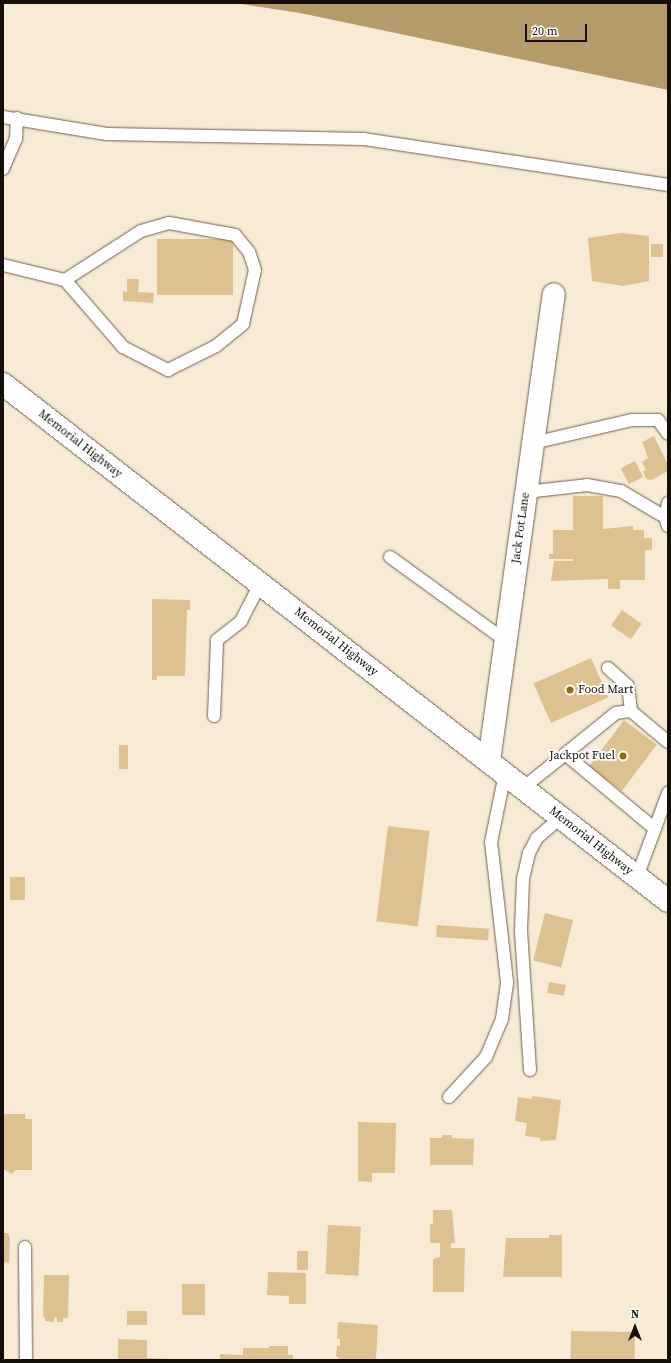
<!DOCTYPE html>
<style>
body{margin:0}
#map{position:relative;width:671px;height:1363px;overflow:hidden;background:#f7ebd6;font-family:"Source Serif 4",serif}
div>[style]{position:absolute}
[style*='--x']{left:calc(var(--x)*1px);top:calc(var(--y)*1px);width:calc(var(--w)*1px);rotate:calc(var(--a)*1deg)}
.water>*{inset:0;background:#b59a6a}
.building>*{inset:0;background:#ddc190;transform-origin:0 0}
.roads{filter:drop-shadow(0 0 1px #6c614f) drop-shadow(0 0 1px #6c614f)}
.lane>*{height:12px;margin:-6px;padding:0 6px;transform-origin:6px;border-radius:6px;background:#fff}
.street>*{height:22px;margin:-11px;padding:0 11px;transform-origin:11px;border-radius:11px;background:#fff}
.primary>*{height:22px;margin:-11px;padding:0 11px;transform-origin:11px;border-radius:11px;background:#fff}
.dots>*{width:11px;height:11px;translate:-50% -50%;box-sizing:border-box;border:2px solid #fff;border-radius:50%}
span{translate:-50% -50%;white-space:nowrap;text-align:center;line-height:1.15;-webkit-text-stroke:3.5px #fff;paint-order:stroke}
.street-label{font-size:12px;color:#141009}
.poi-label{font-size:12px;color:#141009}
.left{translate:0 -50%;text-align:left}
.right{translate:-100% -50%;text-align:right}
.frame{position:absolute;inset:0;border:4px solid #141009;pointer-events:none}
.north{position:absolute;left:615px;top:1307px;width:40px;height:40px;-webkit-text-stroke:3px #fff;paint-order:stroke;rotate:0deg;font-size:11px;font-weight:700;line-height:16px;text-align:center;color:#141009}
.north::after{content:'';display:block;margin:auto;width:14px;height:18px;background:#141009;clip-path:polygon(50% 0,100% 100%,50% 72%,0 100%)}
.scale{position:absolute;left:525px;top:24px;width:62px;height:18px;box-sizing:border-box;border:2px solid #141009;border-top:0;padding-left:5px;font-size:12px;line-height:14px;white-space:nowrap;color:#141009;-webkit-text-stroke:3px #fff;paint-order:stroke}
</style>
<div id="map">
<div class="water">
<i style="clip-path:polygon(234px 3px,668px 3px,668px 90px,300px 13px)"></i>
</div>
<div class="building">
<i style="clip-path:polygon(621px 233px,649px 236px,649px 281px,623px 286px,592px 281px,588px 238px)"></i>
<i style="left:157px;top:239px;width:76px;height:56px"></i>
<i style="left:651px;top:244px;width:12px;height:13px"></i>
<i style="clip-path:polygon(127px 279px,139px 279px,138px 292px,154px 293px,153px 303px,123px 301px,123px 291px,127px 292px)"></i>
<i style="clip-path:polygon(654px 436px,668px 465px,668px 471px,651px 480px,646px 479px,643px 471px,646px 470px,642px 462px,648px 458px,642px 442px)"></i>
<i style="left:635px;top:461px;width:18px;height:16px;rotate:63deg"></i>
<i style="clip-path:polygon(573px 496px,603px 496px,603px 529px,633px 526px,633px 530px,644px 530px,644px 538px,652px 538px,652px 550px,645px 550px,645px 580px,620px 580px,620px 589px,608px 589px,608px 579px,551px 581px,554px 561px,573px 561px,573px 559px,549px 559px,549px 554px,553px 554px,553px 530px,573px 530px)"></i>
<i style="clip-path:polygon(152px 599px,190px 600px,190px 610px,187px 610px,185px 676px,157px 676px,157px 680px,152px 680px)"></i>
<i style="left:622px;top:610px;width:24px;height:19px;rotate:35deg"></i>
<i style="left:591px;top:658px;width:43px;height:63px;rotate:66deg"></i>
<i style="left:624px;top:720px;width:41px;height:58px;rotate:37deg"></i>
<i style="left:119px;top:745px;width:9px;height:24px"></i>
<i style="left:388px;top:826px;width:42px;height:96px;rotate:7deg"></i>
<i style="left:10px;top:877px;width:15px;height:23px"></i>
<i style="left:545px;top:913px;width:29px;height:49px;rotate:14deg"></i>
<i style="left:437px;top:925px;width:52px;height:12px;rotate:4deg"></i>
<i style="left:549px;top:982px;width:17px;height:11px;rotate:10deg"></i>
<i style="clip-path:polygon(532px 1096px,561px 1100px,556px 1140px,540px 1141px,541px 1138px,525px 1136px,527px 1123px,515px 1121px,518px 1097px,532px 1099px)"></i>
<i style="clip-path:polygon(3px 1114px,25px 1114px,25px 1119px,32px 1119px,32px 1170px,16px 1170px,12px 1174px,3px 1169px)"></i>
<i style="clip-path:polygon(358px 1122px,396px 1123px,395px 1173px,372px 1173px,372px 1182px,358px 1181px)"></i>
<i style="clip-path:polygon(442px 1135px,452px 1135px,452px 1138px,474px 1139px,473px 1165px,430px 1165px,430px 1138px,442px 1138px)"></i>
<i style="clip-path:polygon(433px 1210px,452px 1210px,455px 1243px,451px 1243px,451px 1248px,465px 1248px,464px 1292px,433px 1292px,433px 1259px,440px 1257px,440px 1243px,430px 1243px,430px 1224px,433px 1224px)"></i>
<i style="left:328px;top:1225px;width:33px;height:49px;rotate:3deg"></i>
<i style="clip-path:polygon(3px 1233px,8px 1233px,10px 1239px,9px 1263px,3px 1262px)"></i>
<i style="clip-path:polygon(549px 1235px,562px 1235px,562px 1277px,503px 1277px,506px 1238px,549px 1238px)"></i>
<i style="left:297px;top:1251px;width:11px;height:19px"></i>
<i style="clip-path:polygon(268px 1272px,306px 1273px,306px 1304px,289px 1304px,289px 1296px,267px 1295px)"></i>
<i style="clip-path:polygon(44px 1275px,69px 1275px,68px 1318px,63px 1318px,63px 1322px,57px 1322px,57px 1318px,54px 1317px,54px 1322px,45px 1321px,45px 1317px,43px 1317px)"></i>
<i style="left:182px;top:1284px;width:23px;height:31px"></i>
<i style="left:127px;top:1311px;width:20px;height:14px"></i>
<i style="clip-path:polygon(338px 1322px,378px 1325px,376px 1358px,373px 1360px,341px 1360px,336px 1356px,337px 1346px,340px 1346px,340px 1339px,337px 1339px)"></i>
<i style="left:571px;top:1331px;width:64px;height:28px;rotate:1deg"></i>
<i style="clip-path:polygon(118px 1339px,147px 1340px,147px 1358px,193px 1360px,118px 1360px)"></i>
<i style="clip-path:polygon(269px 1346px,288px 1346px,288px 1355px,293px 1355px,293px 1360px,220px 1360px,220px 1354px,243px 1355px,243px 1348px,269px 1348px)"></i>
</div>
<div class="roads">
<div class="lane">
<i style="--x:3;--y:117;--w:105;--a:9.3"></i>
<i style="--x:107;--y:134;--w:257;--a:1.1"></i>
<i style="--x:364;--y:139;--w:307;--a:8.6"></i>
<i style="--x:3;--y:169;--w:33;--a:-67"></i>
<i style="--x:16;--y:139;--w:21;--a:-87"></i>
<i style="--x:3;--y:265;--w:64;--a:13.6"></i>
<i style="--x:65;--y:280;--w:89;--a:49.1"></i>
<i style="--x:123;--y:347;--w:51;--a:27.1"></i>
<i style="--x:168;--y:370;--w:54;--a:-26.6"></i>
<i style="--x:216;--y:346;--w:35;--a:-39"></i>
<i style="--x:243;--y:324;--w:55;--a:-77.5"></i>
<i style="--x:255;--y:270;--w:19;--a:-108"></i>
<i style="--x:249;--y:252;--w:22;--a:-129"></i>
<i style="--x:235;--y:235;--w:67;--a:-169.7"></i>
<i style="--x:169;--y:223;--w:29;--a:164"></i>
<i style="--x:141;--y:231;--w:90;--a:147.2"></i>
<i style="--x:533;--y:443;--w:102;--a:-13.1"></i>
<i style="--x:632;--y:420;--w:26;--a:0"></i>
<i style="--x:658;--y:420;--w:17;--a:54"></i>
<i style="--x:526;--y:492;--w:61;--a:-6.5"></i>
<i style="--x:587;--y:485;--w:35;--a:10"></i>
<i style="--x:621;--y:491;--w:51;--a:30.6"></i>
<i style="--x:668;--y:503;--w:14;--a:102"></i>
<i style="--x:665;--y:517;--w:9;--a:72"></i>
<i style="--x:390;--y:557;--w:143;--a:35.9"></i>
<i style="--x:608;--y:668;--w:27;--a:42"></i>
<i style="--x:628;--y:686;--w:25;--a:83"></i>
<i style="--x:214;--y:716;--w:76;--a:-87.7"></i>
<i style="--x:217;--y:640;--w:31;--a:-38"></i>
<i style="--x:241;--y:621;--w:42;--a:-62.8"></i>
<i style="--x:565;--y:754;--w:117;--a:39.8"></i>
<i style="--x:523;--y:788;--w:119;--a:-38.9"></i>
<i style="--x:616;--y:713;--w:15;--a:-8"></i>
<i style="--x:631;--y:711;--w:48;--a:40"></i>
<i style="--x:637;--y:877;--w:90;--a:-69.7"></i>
<i style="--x:530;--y:1070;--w:139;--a:-93.7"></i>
<i style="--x:521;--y:931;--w:52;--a:-87.8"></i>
<i style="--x:523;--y:879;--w:27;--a:-77"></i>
<i style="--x:529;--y:853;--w:17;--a:-62"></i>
<i style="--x:537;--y:838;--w:32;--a:-41"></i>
<i style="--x:449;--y:1097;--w:54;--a:-47.2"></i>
<i style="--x:486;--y:1057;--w:41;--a:-67.2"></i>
<i style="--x:502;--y:1019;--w:37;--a:-82"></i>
<i style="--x:507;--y:982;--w:141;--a:-96.5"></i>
<i style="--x:491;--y:842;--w:69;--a:-78.4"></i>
<i style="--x:25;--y:1247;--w:113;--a:89.5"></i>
</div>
<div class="street">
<i style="--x:489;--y:761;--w:471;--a:-82.1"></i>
</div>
<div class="primary">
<i style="--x:3;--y:384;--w:842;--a:37.86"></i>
</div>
</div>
<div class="dots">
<i style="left:570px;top:690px;background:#916a12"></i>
<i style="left:623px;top:756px;background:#916a12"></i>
</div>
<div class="street-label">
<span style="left:80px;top:444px;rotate:38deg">Memorial Highway</span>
<span style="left:521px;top:528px;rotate:-82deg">Jack Pot Lane</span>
<span style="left:336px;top:642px;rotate:38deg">Memorial Highway</span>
<span style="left:591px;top:841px;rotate:38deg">Memorial Highway</span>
</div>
<div class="poi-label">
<span class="left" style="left:578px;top:690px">Food Mart</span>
<span class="right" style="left:615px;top:756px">Jackpot Fuel</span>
</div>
<div class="frame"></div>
<div class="north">N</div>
<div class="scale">20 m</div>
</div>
